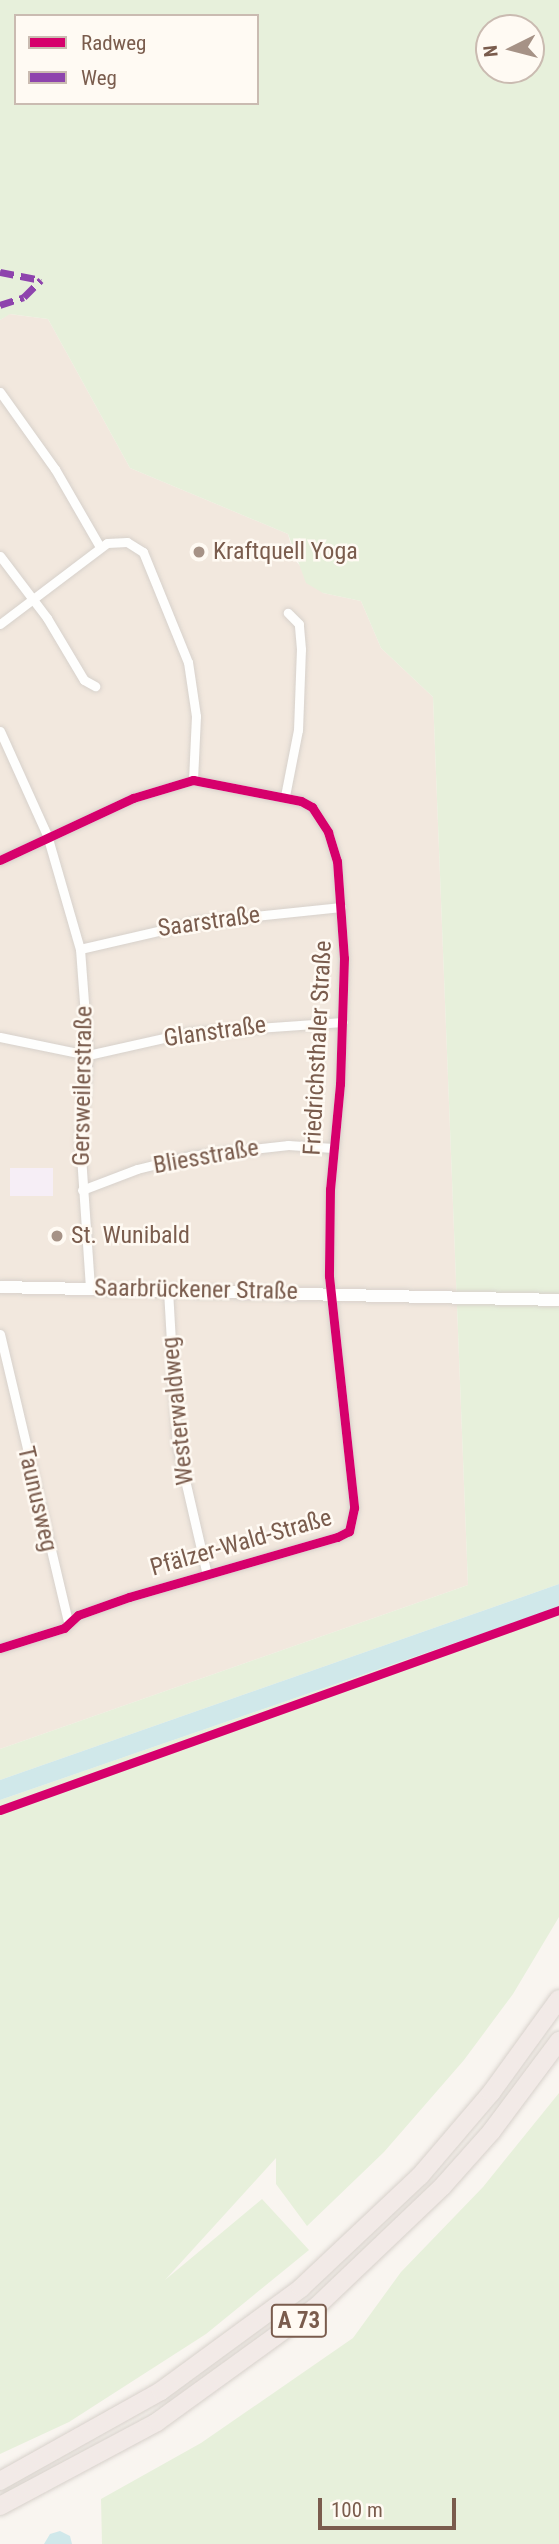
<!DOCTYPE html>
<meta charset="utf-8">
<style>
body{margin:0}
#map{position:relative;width:559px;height:2544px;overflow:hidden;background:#f9f5f0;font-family:"Roboto Condensed",sans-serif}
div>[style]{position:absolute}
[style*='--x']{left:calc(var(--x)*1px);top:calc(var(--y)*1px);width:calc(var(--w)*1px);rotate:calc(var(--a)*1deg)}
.residential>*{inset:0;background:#f2e8de}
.education>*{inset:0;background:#f6eef6;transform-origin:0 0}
.green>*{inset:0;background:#e7f0db}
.water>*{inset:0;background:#d0e8ea}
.roads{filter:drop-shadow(0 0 2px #d7d1cb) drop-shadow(0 0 2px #d7d1cb)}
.minor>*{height:9px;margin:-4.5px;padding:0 4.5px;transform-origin:4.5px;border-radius:4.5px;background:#fefefd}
.secondary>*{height:12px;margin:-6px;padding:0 6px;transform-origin:6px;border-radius:6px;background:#fefefd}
.motorway>*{height:18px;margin:-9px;padding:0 9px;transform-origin:9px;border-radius:9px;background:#f2eae7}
.quiet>*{height:7px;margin-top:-3.5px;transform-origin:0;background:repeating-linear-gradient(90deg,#8e44ad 0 14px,transparent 0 21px)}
.cycleway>*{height:9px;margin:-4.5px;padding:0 4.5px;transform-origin:4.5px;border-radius:4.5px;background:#d6006c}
.dots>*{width:19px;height:19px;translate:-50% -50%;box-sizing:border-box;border:4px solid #fffaf3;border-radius:50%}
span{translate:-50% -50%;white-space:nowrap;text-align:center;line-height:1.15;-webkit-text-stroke:5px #fffaf3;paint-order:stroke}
.shield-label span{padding:2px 5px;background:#fffaf3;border:2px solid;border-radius:5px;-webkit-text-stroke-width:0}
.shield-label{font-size:23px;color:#7a5c4d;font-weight:700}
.poi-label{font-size:24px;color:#7a5c4d}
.left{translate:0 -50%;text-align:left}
.street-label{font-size:24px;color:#7a5c4d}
.legend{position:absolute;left:14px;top:14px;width:245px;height:91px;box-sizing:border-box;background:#fffaf3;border:2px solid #cabbb1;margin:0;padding:9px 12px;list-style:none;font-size:21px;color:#7a5c4d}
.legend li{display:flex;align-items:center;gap:14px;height:35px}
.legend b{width:35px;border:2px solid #cabbb1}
.north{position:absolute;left:475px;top:14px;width:70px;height:70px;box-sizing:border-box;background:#fffaf3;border:2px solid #cabbb1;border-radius:50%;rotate:264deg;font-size:19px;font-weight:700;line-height:28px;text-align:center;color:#7a5c4d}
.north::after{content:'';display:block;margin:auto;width:24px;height:32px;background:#a69286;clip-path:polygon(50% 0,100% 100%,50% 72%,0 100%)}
.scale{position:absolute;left:318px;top:2498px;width:138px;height:32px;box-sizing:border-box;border:4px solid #7a5c4d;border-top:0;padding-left:9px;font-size:21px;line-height:24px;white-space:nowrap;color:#7a5c4d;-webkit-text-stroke:5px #fffaf3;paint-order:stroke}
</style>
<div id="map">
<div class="residential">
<i style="clip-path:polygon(9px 314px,48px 319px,130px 468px,288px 534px,295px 560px,323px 593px,361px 601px,381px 648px,433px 697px,468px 1585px,0 1749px,0 320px)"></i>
</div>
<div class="education">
<i style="left:10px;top:1168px;width:43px;height:28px"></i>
</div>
<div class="green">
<i style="clip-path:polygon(evenodd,0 0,559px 0,559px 1584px,0 1780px,0 1749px,468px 1585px,433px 697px,381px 648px,361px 601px,323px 593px,306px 583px,288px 534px,130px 468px,48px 319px,10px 314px,0 320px,0 0,16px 16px,257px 16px,257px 103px,16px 103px,16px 16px,0 0,489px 28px,531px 28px,531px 70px,489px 70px,489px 28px)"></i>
<i style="clip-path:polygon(559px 1607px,559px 1917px,513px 1994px,464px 2060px,384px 2152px,307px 2226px,276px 2184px,276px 2158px,165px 2280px,262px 2199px,309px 2250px,206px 2334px,69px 2422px,0 2454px,0 1800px)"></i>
<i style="clip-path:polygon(559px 2093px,559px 2544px,102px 2544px,101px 2499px,201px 2443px,353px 2338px,401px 2272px,483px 2187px)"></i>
</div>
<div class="water">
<i style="clip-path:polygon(559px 1584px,559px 1607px,0 1800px,0 1780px)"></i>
<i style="clip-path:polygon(60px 2531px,70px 2536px,72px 2544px,44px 2544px,50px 2534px)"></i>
</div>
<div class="roads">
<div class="minor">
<i style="--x:0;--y:392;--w:95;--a:54.5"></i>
<i style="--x:55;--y:469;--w:90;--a:60"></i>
<i style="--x:0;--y:556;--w:78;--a:52.8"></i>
<i style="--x:47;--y:618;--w:72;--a:59.2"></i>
<i style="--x:84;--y:680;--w:13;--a:29"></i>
<i style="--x:0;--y:624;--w:134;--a:-37.1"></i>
<i style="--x:107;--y:543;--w:20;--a:-3"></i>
<i style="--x:127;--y:542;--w:19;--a:32"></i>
<i style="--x:143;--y:552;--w:119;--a:67.8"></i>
<i style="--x:188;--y:662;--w:55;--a:81.6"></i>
<i style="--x:196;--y:716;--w:64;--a:92.7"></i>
<i style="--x:0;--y:731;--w:114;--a:65.7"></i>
<i style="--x:47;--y:835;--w:119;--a:73.9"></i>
<i style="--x:80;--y:949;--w:106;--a:85.7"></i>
<i style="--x:88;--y:1055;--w:86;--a:95.3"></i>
<i style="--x:80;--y:1141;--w:147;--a:86.1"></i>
<i style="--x:285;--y:796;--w:67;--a:-78.9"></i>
<i style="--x:298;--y:730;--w:81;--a:-87.9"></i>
<i style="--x:301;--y:649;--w:25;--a:-95"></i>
<i style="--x:299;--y:624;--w:16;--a:-135"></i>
<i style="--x:0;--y:860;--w:147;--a:-25"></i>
<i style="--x:133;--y:798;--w:63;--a:-16.7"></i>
<i style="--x:193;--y:780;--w:110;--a:11"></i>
<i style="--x:301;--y:801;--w:13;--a:29"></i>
<i style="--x:312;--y:807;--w:30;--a:57"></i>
<i style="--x:328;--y:832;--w:30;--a:73"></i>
<i style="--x:337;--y:861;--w:97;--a:85.9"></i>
<i style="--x:344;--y:958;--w:126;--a:91.8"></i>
<i style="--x:340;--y:1084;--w:105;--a:95.4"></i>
<i style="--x:330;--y:1189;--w:87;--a:90.7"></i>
<i style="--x:329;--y:1276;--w:233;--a:83.8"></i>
<i style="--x:354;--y:1508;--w:24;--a:102"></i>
<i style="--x:349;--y:1531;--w:13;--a:153"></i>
<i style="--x:337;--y:1537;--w:216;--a:163.9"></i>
<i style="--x:129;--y:1597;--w:54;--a:160.6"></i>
<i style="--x:78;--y:1615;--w:19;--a:137"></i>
<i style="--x:64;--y:1628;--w:67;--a:162.6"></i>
<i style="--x:80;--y:949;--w:120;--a:-13"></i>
<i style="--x:197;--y:922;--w:145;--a:-5.9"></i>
<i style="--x:0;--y:1037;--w:90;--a:11.6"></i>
<i style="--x:88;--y:1055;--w:100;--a:-12.7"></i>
<i style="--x:186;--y:1033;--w:157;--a:-4"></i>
<i style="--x:82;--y:1190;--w:59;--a:-20.9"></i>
<i style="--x:137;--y:1169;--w:55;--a:-13.8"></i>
<i style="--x:190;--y:1156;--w:99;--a:-6.4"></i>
<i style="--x:288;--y:1145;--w:45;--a:3.8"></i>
<i style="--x:168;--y:1290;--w:155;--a:86.7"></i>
<i style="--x:177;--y:1445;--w:129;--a:77"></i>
<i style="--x:0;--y:1334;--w:296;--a:76.7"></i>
</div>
<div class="secondary">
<i style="--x:0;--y:1287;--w:559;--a:1.33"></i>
</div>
<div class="motorway">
<i style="--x:0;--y:2481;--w:184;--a:-29.2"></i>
<i style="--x:161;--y:2391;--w:174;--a:-36.3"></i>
<i style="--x:301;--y:2288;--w:163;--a:-43.3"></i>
<i style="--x:420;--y:2176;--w:109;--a:-49.5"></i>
<i style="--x:491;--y:2093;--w:116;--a:-54.1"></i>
<i style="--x:0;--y:2506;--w:178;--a:-28.1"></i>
<i style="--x:157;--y:2422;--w:196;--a:-35.9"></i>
<i style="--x:316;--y:2307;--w:174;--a:-43.6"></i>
<i style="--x:442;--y:2187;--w:74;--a:-48.3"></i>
<i style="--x:491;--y:2132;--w:114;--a:-53.2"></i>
</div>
</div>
<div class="quiet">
<i style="--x:0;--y:272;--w:42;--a:11"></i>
<i style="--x:0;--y:305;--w:25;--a:-18"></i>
<i style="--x:24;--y:297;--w:24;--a:-45"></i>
</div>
<div class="cycleway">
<i style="--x:0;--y:860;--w:147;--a:-25"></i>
<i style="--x:133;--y:798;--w:63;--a:-16.7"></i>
<i style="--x:193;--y:780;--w:110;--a:11"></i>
<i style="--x:301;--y:801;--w:13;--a:29"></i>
<i style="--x:312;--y:807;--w:30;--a:57"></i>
<i style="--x:328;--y:832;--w:30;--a:73"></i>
<i style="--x:337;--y:861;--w:97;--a:85.9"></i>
<i style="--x:344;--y:958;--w:126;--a:91.8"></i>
<i style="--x:340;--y:1084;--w:105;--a:95.4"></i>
<i style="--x:330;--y:1189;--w:87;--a:90.7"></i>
<i style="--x:329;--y:1276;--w:233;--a:83.8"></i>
<i style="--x:354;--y:1508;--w:24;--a:102"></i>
<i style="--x:349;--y:1531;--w:13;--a:153"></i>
<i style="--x:337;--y:1537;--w:216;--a:163.9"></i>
<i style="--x:129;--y:1597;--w:54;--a:160.6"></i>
<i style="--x:78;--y:1615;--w:19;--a:137"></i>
<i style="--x:64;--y:1628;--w:67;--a:162.6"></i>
<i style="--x:0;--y:1810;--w:594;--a:-19.69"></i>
</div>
<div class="dots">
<i style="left:199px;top:552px;background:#a69286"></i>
<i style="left:57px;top:1236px;background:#a69286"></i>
</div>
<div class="shield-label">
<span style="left:299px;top:2321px">A 73</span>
</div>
<div class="poi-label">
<span class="left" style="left:213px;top:552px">Kraftquell Yoga</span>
<span class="left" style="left:71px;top:1236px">St. Wunibald</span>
</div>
<div class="street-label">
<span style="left:209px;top:922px;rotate:-8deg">Saarstraße</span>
<span style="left:215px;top:1032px;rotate:-8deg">Glanstraße</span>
<span style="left:318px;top:1048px;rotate:-87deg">Friedrichsthaler Straße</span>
<span style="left:83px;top:1086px;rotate:-89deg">Gersweilerstraße</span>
<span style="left:206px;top:1157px;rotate:-10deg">Bliesstraße</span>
<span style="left:196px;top:1290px;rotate:1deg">Saarbrückener Straße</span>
<span style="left:178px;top:1411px;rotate:-96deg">Westerwaldweg</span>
<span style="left:37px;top:1499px;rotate:77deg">Taunusweg</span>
<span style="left:241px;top:1543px;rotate:-16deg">Pfälzer-Wald-Straße</span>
</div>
<ul class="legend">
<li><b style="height:9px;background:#d6006c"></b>Radweg</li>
<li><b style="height:9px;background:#8e44ad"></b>Weg</li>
</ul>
<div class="north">N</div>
<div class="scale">100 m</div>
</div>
